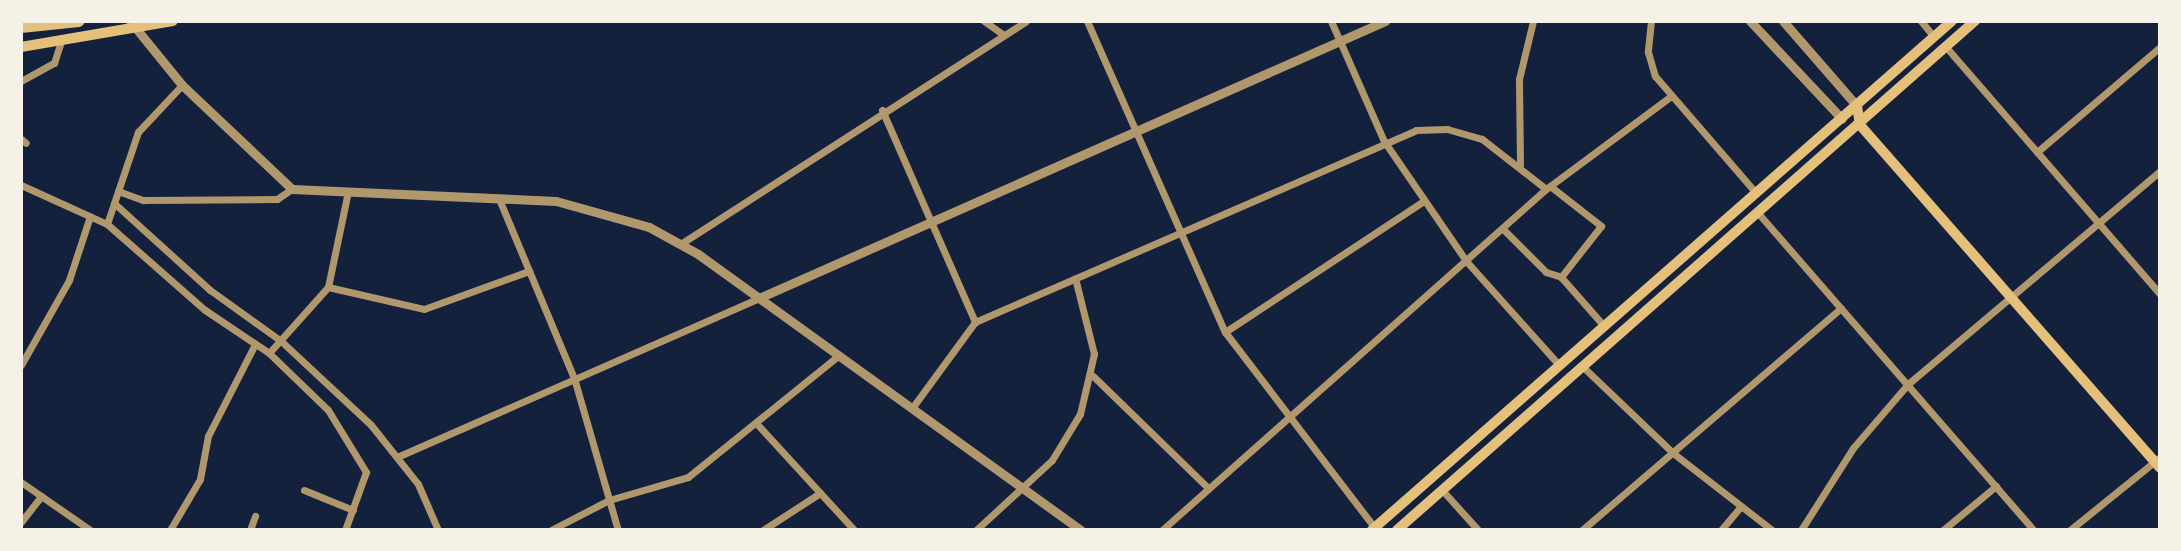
<!DOCTYPE html>
<style>
body{margin:0}
#map{position:relative;width:2181px;height:551px;overflow:hidden;background:#14213d;font-family:"IBM Plex Serif",serif}
div>[style]{position:absolute}
[style*='--x']{left:calc(var(--x)*1px);top:calc(var(--y)*1px);width:calc(var(--w)*1px);rotate:calc(var(--a)*1deg)}
.minor>*{height:7px;margin:-3.5px;padding:0 3.5px;transform-origin:3.5px;border-radius:3.5px;background:#b1986c}
.tertiary>*{height:9px;margin:-4.5px;padding:0 4.5px;transform-origin:4.5px;border-radius:4.5px;background:#b1986c}
.secondary>*{height:10px;margin:-5px;padding:0 5px;transform-origin:5px;border-radius:5px;background:#e5c07b}
.primary>*{height:10px;margin:-5px;padding:0 5px;transform-origin:5px;border-radius:5px;background:#e5c07b}
.motorway>*{height:12px;margin:-6px;padding:0 6px;transform-origin:6px;border-radius:6px;background:#e5c07b}
span{translate:-50% -50%;white-space:nowrap;text-align:center;line-height:1.15;-webkit-text-stroke:7px #f6f1e7;paint-order:stroke}
.frame{position:absolute;inset:0;border:23px solid #f6f1e7;pointer-events:none}
</style>
<div id="map">
<div class="minor">
<i style="--x:984;--y:21;--w:24;--a:35"></i>
<i style="--x:1087;--y:21;--w:340;--a:66.1"></i>
<i style="--x:1225;--y:332;--w:247;--a:52.6"></i>
<i style="--x:1331;--y:21;--w:131;--a:66.2"></i>
<i style="--x:1384;--y:141;--w:147;--a:55.6"></i>
<i style="--x:1467;--y:262;--w:138;--a:48.2"></i>
<i style="--x:1651;--y:21;--w:31;--a:96"></i>
<i style="--x:1648;--y:52;--w:25;--a:74"></i>
<i style="--x:1655;--y:76;--w:155;--a:49.2"></i>
<i style="--x:1921;--y:21;--w:21;--a:51"></i>
<i style="--x:1946;--y:47;--w:327;--a:49.1"></i>
<i style="--x:21;--y:81;--w:38;--a:-29"></i>
<i style="--x:54;--y:63;--w:23;--a:-72"></i>
<i style="--x:882;--y:110;--w:232;--a:66.3"></i>
<i style="--x:975;--y:322;--w:107;--a:126.2"></i>
<i style="--x:21;--y:139;--w:6;--a:39"></i>
<i style="--x:2037;--y:152;--w:162;--a:-40.5"></i>
<i style="--x:1520;--y:164;--w:85;--a:-90.7"></i>
<i style="--x:1519;--y:79;--w:60;--a:-76.4"></i>
<i style="--x:21;--y:185;--w:94;--a:24.4"></i>
<i style="--x:107;--y:224;--w:130;--a:41.3"></i>
<i style="--x:205;--y:310;--w:77;--a:33.9"></i>
<i style="--x:269;--y:353;--w:82;--a:44"></i>
<i style="--x:328;--y:410;--w:73;--a:58.5"></i>
<i style="--x:366;--y:472;--w:62;--a:109.9"></i>
<i style="--x:1550;--y:186;--w:65;--a:38.1"></i>
<i style="--x:1601;--y:226;--w:65;--a:128.1"></i>
<i style="--x:1561;--y:277;--w:65;--a:48.7"></i>
<i style="--x:118;--y:191;--w:27;--a:20"></i>
<i style="--x:143;--y:200;--w:134;--a:-0.4"></i>
<i style="--x:277;--y:199;--w:18;--a:-34"></i>
<i style="--x:499;--y:199;--w:194;--a:67.3"></i>
<i style="--x:574;--y:378;--w:158;--a:73.9"></i>
<i style="--x:114;--y:203;--w:130;--a:42.2"></i>
<i style="--x:210;--y:290;--w:87;--a:35.7"></i>
<i style="--x:281;--y:341;--w:123;--a:43"></i>
<i style="--x:371;--y:425;--w:75;--a:51.5"></i>
<i style="--x:418;--y:484;--w:50;--a:66.5"></i>
<i style="--x:1758;--y:213;--w:420;--a:49"></i>
<i style="--x:107;--y:224;--w:97;--a:-71.4"></i>
<i style="--x:138;--y:132;--w:64;--a:-46.9"></i>
<i style="--x:1503;--y:229;--w:61;--a:45"></i>
<i style="--x:1546;--y:272;--w:16;--a:18"></i>
<i style="--x:682;--y:243;--w:409;--a:-32.8"></i>
<i style="--x:328;--y:287;--w:98;--a:12.9"></i>
<i style="--x:424;--y:309;--w:112;--a:-19.9"></i>
<i style="--x:975;--y:322;--w:481;--a:-23.5"></i>
<i style="--x:1416;--y:130;--w:31;--a:-2"></i>
<i style="--x:1447;--y:129;--w:36;--a:16"></i>
<i style="--x:1482;--y:139;--w:81;--a:38"></i>
<i style="--x:1225;--y:332;--w:238;--a:-33.4"></i>
<i style="--x:269;--y:353;--w:89;--a:-48.2"></i>
<i style="--x:328;--y:287;--w:93;--a:-78.2"></i>
<i style="--x:21;--y:365;--w:98;--a:-60.5"></i>
<i style="--x:69;--y:280;--w:67;--a:-71.8"></i>
<i style="--x:1582;--y:366;--w:126;--a:43.7"></i>
<i style="--x:1673;--y:453;--w:125;--a:37.9"></i>
<i style="--x:1093;--y:376;--w:161;--a:44.2"></i>
<i style="--x:757;--y:424;--w:144;--a:47.5"></i>
<i style="--x:397;--y:457;--w:395;--a:-23.7"></i>
<i style="--x:21;--y:482;--w:84;--a:34.8"></i>
<i style="--x:304;--y:490;--w:53;--a:22.2"></i>
<i style="--x:1443;--y:491;--w:52;--a:48.1"></i>
<i style="--x:21;--y:522;--w:33;--a:-52"></i>
<i style="--x:170;--y:530;--w:59;--a:-59.5"></i>
<i style="--x:200;--y:479;--w:44;--a:-79.5"></i>
<i style="--x:208;--y:436;--w:103;--a:-62.9"></i>
<i style="--x:250;--y:530;--w:15;--a:-70"></i>
<i style="--x:551;--y:530;--w:65;--a:-27.3"></i>
<i style="--x:609;--y:500;--w:82;--a:-16.2"></i>
<i style="--x:688;--y:477;--w:193;--a:-38.9"></i>
<i style="--x:763;--y:530;--w:68;--a:-33"></i>
<i style="--x:976;--y:530;--w:103;--a:-42.6"></i>
<i style="--x:1052;--y:460;--w:54;--a:-58.7"></i>
<i style="--x:1080;--y:414;--w:62;--a:-76.9"></i>
<i style="--x:1094;--y:354;--w:78;--a:-104"></i>
<i style="--x:1162;--y:530;--w:514;--a:-41.61"></i>
<i style="--x:1546;--y:189;--w:154;--a:-36.6"></i>
<i style="--x:1582;--y:530;--w:341;--a:-40.6"></i>
<i style="--x:1721;--y:530;--w:31;--a:-50"></i>
<i style="--x:1801;--y:530;--w:97;--a:-57.6"></i>
<i style="--x:1853;--y:448;--w:84;--a:-49.3"></i>
<i style="--x:1908;--y:384;--w:330;--a:-40.2"></i>
<i style="--x:1943;--y:530;--w:69;--a:-39.7"></i>
<i style="--x:2070;--y:530;--w:116;--a:-39"></i>
</div>
<div class="tertiary">
<i style="--x:130;--y:21;--w:82;--a:50.9"></i>
<i style="--x:182;--y:85;--w:151;--a:43.4"></i>
<i style="--x:292;--y:189;--w:264;--a:2.6"></i>
<i style="--x:556;--y:201;--w:97;--a:15.6"></i>
<i style="--x:649;--y:227;--w:56;--a:28.9"></i>
<i style="--x:698;--y:254;--w:472;--a:35.8"></i>
<i style="--x:1750;--y:21;--w:134;--a:46.8"></i>
<i style="--x:1783;--y:21;--w:113;--a:49"></i>
<i style="--x:759;--y:298;--w:685;--a:-23.87"></i>
</div>
<div class="secondary">
<i style="--x:21;--y:47;--w:154;--a:-9.7"></i>
<i style="--x:1857;--y:106;--w:19;--a:81"></i>
<i style="--x:1860;--y:125;--w:456;--a:48.8"></i>
</div>
<div class="primary">
<i style="--x:1372;--y:530;--w:772;--a:-41.27"></i>
<i style="--x:1397;--y:530;--w:770;--a:-41.37"></i>
</div>
<div class="motorway">
<i style="--x:21;--y:27;--w:58;--a:-5.9"></i>
</div>
<div class="frame"></div>
</div>
